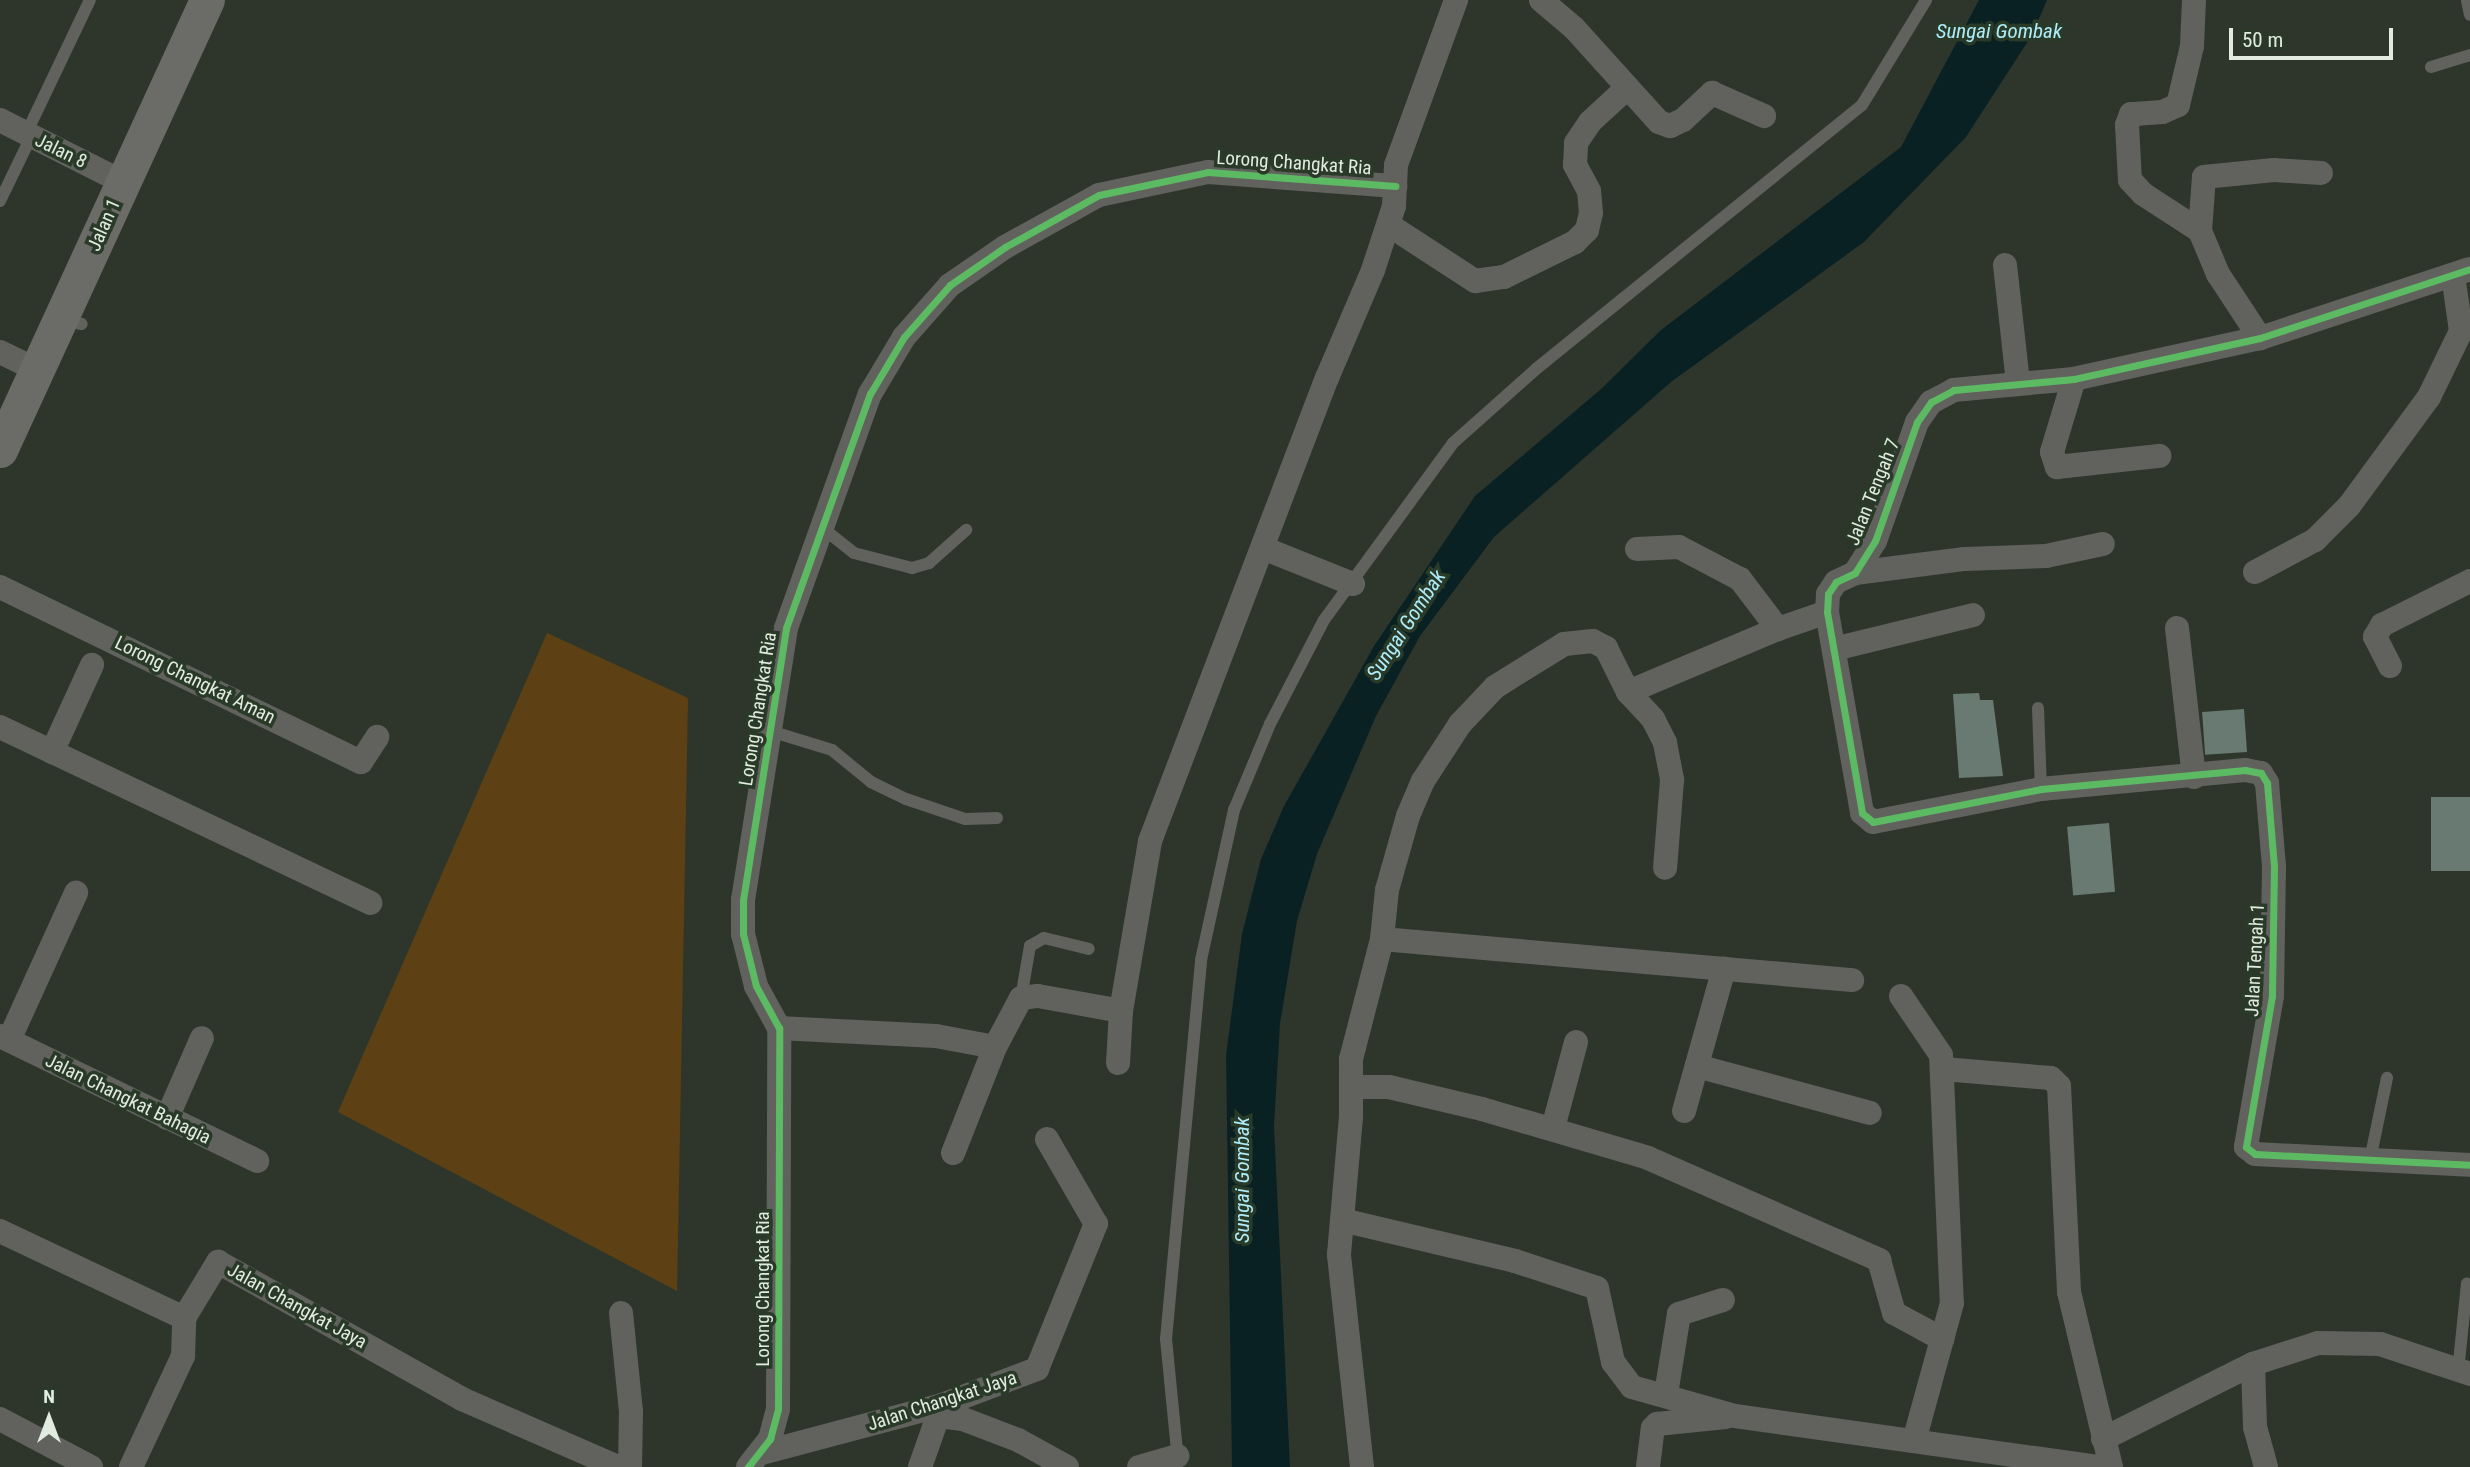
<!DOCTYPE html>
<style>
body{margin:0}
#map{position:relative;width:2470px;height:1467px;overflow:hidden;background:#2e362c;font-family:"Roboto Condensed",sans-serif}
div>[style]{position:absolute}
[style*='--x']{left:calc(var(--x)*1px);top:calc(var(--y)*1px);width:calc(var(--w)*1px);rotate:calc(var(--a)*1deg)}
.green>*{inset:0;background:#5d4013}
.water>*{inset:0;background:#0a2124}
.building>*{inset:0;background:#687a72;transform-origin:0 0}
.lane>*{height:12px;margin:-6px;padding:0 6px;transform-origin:6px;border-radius:6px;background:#61625e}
.street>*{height:24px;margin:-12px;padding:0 12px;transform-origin:12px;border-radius:12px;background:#61625e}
.secondary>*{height:35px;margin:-17.5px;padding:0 17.5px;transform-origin:17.5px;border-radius:17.5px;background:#6b6c67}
.cycleway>*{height:7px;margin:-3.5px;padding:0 3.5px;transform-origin:3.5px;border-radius:3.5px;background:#5cba63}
span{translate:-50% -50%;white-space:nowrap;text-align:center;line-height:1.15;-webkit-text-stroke:7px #2a3a28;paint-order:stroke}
.street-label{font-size:19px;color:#e1ebdf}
.water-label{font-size:21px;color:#adecf9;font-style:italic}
.north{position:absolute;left:14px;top:1383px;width:70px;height:70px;-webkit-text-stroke:5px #2a3a28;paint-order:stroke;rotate:0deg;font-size:19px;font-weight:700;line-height:28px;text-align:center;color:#e1ebdf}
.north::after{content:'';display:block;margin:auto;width:24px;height:32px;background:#e1ebdf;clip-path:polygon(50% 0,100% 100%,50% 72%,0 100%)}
.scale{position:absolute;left:2229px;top:28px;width:164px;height:32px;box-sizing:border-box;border:4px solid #e1ebdf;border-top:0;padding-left:9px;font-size:21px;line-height:24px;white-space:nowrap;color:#e1ebdf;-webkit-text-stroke:5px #2a3a28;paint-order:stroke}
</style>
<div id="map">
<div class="green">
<i style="clip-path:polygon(547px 633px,688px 698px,677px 1291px,338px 1112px)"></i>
</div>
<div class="water">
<i style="clip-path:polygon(1979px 0,2047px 0,2032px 35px,1966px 137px,1864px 242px,1671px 382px,1494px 537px,1420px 636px,1376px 716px,1317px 854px,1297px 921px,1280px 1024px,1274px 1126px,1290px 1467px,1232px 1467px,1226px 1055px,1242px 934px,1261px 859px,1284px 806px,1374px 646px,1475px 496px,1601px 389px,1661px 330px,1901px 147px)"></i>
</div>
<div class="building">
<i style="clip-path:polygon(1979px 693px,1980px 700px,1993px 700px,2003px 776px,1959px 778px,1953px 694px)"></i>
<i style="left:2244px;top:709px;width:43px;height:42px;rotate:86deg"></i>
<i style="left:2470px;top:797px;width:74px;height:39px;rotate:90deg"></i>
<i style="left:2109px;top:823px;width:69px;height:42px;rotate:85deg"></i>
</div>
<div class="lane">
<i style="--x:2467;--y:0;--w:15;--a:79"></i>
<i style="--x:2431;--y:67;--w:41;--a:-17.1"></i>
<i style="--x:26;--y:134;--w:148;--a:-64.5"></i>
<i style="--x:0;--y:201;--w:71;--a:-64.2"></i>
<i style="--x:61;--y:320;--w:21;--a:11"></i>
<i style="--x:820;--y:526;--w:43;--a:38.5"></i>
<i style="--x:854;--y:553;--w:60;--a:14.5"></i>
<i style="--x:912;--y:568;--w:18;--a:-16"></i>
<i style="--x:929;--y:563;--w:50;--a:-41.7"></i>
<i style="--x:2038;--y:708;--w:81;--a:87.9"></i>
<i style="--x:770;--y:731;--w:65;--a:17"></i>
<i style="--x:832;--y:750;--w:50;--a:39.4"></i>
<i style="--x:871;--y:782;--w:39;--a:26"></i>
<i style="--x:906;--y:799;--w:62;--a:18.7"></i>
<i style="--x:965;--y:819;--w:32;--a:-2"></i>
<i style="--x:1021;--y:998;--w:53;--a:-80.2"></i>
<i style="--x:1030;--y:946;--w:16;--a:-30"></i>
<i style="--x:1044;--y:938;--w:46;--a:13.7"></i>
<i style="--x:2370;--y:1160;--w:84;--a:-78.3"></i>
<i style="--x:2458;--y:1372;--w:89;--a:-84.2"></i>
<i style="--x:1178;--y:1461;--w:123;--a:-95.6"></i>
<i style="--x:1166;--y:1339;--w:381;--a:-84.7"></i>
<i style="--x:1201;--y:960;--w:154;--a:-77.6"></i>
<i style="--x:1234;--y:810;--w:93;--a:-67.3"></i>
<i style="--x:1270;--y:724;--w:117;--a:-62.6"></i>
<i style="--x:1324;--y:620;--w:219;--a:-53.9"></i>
<i style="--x:1453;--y:443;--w:111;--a:-41.7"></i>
<i style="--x:1536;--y:369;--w:419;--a:-39"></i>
<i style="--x:1862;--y:105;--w:123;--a:-58.6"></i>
</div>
<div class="street">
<i style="--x:1541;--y:0;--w:43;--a:40.3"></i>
<i style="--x:1574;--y:28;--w:127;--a:47.9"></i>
<i style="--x:1659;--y:122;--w:12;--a:20"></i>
<i style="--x:1670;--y:126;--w:14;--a:-25"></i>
<i style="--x:1683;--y:120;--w:40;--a:-43"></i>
<i style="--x:1712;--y:93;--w:57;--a:23.9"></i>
<i style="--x:2194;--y:0;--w:46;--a:92.5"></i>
<i style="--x:2192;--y:46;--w:61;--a:103.3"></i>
<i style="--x:2178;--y:105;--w:17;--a:156"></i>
<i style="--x:2162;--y:112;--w:31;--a:176"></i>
<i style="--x:2131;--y:114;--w:12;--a:110"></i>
<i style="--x:2127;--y:125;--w:55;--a:86.9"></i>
<i style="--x:2130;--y:180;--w:19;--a:47"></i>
<i style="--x:2143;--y:194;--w:68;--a:33"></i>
<i style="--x:2200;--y:231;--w:47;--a:67.3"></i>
<i style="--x:2218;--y:274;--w:77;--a:56.7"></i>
<i style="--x:0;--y:120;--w:138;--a:26.8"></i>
<i style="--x:1389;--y:225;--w:103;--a:33.1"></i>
<i style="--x:1475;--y:281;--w:29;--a:-8"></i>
<i style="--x:1504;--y:277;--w:79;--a:-26.2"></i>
<i style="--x:1575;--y:242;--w:17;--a:-45"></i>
<i style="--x:1587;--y:230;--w:17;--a:-77"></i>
<i style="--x:1591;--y:213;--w:22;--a:-95"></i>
<i style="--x:1589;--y:191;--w:30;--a:-118"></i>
<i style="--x:1575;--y:165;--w:22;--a:-87"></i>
<i style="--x:1576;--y:143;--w:25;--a:-56"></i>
<i style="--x:1590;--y:122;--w:50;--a:-42.6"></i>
<i style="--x:2200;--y:231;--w:54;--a:-85.8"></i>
<i style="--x:2204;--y:177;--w:70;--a:-5.7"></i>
<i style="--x:2274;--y:170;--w:47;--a:3.7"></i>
<i style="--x:2005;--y:265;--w:118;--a:83.7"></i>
<i style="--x:2470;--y:269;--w:221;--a:161.8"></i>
<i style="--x:2260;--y:338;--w:190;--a:167.6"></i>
<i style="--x:2074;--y:379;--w:121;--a:174.8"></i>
<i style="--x:1954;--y:390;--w:26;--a:152"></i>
<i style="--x:1931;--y:402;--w:24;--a:125"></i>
<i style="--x:1917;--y:422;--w:126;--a:109.4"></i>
<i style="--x:1875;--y:541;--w:38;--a:122"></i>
<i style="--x:1855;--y:573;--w:21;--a:155"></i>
<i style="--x:1836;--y:582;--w:14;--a:124"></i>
<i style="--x:1828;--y:594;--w:18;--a:93"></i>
<i style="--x:1827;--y:612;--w:204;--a:80.1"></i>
<i style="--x:1862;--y:813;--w:14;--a:39"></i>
<i style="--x:1873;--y:822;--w:171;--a:-11.1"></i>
<i style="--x:2041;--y:789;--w:205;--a:-5.3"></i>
<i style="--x:2245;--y:770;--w:16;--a:11"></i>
<i style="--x:2261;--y:773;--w:12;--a:59"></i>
<i style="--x:2267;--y:783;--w:83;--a:85.2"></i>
<i style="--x:2274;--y:866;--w:130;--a:90.9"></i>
<i style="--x:2272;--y:996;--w:153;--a:99.8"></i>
<i style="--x:2246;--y:1147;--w:11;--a:38"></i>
<i style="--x:2255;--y:1154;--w:215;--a:2.9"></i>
<i style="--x:0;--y:352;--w:41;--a:25.9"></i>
<i style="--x:2074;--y:379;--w:76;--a:106.8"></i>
<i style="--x:2052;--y:452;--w:16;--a:72"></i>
<i style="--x:2057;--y:467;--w:103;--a:-6.2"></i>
<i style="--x:1263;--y:548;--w:97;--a:21.8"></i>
<i style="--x:1637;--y:549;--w:42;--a:-2.7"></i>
<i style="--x:1679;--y:547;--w:69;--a:27.7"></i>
<i style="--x:1740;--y:579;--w:63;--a:52.8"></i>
<i style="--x:1778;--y:629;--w:52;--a:-19.1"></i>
<i style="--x:2255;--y:572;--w:68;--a:-28.1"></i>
<i style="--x:2315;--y:540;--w:48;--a:-45"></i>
<i style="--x:2349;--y:506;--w:135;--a:-53.7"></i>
<i style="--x:2429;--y:397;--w:73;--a:-64.1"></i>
<i style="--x:2461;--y:331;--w:57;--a:-98.1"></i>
<i style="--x:1855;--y:573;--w:111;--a:-7.3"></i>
<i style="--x:1965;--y:559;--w:81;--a:-2.1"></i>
<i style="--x:2046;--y:556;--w:58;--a:-11.9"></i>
<i style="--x:0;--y:587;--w:401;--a:25.9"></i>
<i style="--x:361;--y:762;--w:30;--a:-57"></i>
<i style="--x:2177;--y:628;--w:150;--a:83.5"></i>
<i style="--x:1834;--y:649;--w:143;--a:-13.7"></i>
<i style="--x:2390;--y:666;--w:33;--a:-117"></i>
<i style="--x:2375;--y:637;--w:14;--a:-60"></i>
<i style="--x:2382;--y:625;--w:98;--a:-26.6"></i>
<i style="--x:1628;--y:692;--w:163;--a:-22.8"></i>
<i style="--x:0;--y:727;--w:410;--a:25.4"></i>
<i style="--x:52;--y:752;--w:96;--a:-65.3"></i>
<i style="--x:1382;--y:939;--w:472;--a:5"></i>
<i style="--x:1901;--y:996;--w:71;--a:55.9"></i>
<i style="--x:1941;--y:1055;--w:248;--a:87.5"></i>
<i style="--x:1952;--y:1303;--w:143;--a:105.4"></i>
<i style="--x:779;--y:1028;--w:157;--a:2.9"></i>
<i style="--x:936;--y:1036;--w:60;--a:10.6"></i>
<i style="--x:995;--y:1047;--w:114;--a:111.6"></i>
<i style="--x:0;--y:1036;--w:286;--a:25.9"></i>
<i style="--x:9;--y:1040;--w:162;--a:-65.5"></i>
<i style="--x:995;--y:1047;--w:55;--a:-62"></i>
<i style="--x:1021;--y:998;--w:17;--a:-7"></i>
<i style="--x:1038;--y:996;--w:84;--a:10.2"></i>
<i style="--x:1118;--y:1063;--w:52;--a:-86.7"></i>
<i style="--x:1121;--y:1011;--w:172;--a:-80.3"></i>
<i style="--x:1150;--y:841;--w:496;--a:-69.1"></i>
<i style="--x:1327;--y:378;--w:117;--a:-66.9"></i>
<i style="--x:1373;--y:270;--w:67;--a:-71.8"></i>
<i style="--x:1394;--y:206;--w:41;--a:-87.2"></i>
<i style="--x:1396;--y:165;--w:176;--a:-70"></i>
<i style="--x:1697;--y:1066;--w:179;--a:15.2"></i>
<i style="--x:1943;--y:1069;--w:108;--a:4.8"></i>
<i style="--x:2051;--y:1078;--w:11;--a:45"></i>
<i style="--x:2059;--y:1086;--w:206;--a:87.2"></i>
<i style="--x:2069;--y:1292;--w:180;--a:76.5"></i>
<i style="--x:1351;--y:1087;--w:38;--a:0"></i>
<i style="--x:1389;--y:1087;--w:96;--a:13.3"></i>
<i style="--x:1482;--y:1109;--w:173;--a:16.4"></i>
<i style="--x:1648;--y:1158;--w:253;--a:23.8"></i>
<i style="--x:1879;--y:1260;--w:55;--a:74.2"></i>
<i style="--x:1894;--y:1313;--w:55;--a:28.4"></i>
<i style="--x:1684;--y:1111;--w:148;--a:-74.3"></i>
<i style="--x:167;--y:1118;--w:87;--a:-66.4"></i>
<i style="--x:1553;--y:1128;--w:89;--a:-75"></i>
<i style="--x:1342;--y:1220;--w:178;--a:13.3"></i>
<i style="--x:1515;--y:1261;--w:86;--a:18.2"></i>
<i style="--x:1597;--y:1288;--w:76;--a:77.8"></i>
<i style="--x:1613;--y:1362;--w:31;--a:53"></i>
<i style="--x:1632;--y:1387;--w:107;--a:15.7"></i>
<i style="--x:1735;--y:1416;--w:368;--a:8"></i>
<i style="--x:0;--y:1231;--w:204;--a:25.3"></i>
<i style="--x:621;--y:1313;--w:99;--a:84.2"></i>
<i style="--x:631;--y:1411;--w:56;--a:91"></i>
<i style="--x:184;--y:1318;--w:66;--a:-58.7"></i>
<i style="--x:218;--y:1262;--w:280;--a:29.3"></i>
<i style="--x:462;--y:1399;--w:170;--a:23.6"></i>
<i style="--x:2253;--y:1364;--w:63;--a:88.2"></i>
<i style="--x:2255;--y:1427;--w:41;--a:74.6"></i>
<i style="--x:1666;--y:1394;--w:81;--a:-80.8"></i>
<i style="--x:1679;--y:1314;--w:46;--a:-17.7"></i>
<i style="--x:938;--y:1416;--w:25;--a:7"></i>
<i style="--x:963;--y:1419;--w:59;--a:20.9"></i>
<i style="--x:1018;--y:1440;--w:56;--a:28.9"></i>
<i style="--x:0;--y:1419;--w:103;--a:27.8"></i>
<i style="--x:2103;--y:1439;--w:168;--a:-26.6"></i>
<i style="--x:2253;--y:1364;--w:68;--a:-17.9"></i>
<i style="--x:2318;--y:1343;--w:62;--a:0.9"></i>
<i style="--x:2380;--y:1344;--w:95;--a:18.4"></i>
<i style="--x:762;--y:1453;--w:186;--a:-14.9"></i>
<i style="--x:942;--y:1405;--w:102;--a:-20.8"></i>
<i style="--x:1037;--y:1369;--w:157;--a:-67.9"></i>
<i style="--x:1096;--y:1224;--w:98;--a:-120"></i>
<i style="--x:131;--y:1467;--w:123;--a:-64.9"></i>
<i style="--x:183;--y:1356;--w:38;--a:-88"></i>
<i style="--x:748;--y:1467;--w:36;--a:-52"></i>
<i style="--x:770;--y:1439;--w:31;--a:-75"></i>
<i style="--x:778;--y:1409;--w:381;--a:-89.8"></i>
<i style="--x:779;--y:1028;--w:48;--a:-118.7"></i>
<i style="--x:756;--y:986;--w:54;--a:-104"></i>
<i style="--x:743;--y:934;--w:34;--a:-90"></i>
<i style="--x:743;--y:900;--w:275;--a:-81"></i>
<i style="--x:786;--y:628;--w:249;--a:-70.3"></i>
<i style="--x:870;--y:394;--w:66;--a:-59.2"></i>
<i style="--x:904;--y:337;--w:69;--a:-48.5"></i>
<i style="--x:950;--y:285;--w:67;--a:-34.6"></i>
<i style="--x:1005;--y:247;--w:107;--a:-29"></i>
<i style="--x:1099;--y:195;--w:111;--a:-11.9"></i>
<i style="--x:1208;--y:172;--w:188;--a:4.3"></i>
<i style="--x:920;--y:1467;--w:66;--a:-70.5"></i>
<i style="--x:1139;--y:1467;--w:40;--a:-16"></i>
<i style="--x:1362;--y:1467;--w:214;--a:-96.2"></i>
<i style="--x:1339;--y:1254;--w:137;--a:-85"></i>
<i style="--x:1351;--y:1118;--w:59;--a:-90"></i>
<i style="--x:1351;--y:1059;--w:124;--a:-75.5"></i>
<i style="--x:1382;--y:939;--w:49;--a:-84.2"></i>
<i style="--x:1387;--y:890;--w:77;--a:-74.2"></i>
<i style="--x:1408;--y:816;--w:38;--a:-67"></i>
<i style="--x:1423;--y:781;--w:68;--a:-57"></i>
<i style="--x:1460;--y:724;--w:51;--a:-46.6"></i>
<i style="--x:1495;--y:687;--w:81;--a:-31.9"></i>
<i style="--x:1564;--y:644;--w:29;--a:-6"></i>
<i style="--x:1593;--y:641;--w:15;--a:28"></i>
<i style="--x:1606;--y:648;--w:49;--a:63.4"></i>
<i style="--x:1628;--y:692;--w:37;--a:47"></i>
<i style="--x:1653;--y:719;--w:27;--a:63"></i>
<i style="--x:1665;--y:743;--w:38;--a:79"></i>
<i style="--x:1672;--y:780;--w:88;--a:94.5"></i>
<i style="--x:1648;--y:1467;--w:39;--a:-83"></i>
<i style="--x:1653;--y:1428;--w:6;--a:-45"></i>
<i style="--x:1657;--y:1424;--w:69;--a:-5.8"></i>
</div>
<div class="secondary">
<i style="--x:0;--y:450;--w:495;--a:-65.3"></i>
</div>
<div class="cycleway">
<i style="--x:2470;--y:269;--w:221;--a:161.8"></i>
<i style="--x:2260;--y:338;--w:190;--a:167.6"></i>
<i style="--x:2074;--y:379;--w:121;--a:174.8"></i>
<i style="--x:1954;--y:390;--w:26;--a:152"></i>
<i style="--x:1931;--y:402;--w:24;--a:125"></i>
<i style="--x:1917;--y:422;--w:126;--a:109.4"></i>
<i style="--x:1875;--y:541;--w:38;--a:122"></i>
<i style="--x:1855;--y:573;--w:21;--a:155"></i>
<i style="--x:1836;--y:582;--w:14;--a:124"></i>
<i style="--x:1828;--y:594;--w:18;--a:93"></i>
<i style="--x:1827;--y:612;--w:204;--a:80.1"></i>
<i style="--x:1862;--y:813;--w:14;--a:39"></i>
<i style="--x:1873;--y:822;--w:171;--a:-11.1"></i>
<i style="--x:2041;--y:789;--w:205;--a:-5.3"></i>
<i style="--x:2245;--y:770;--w:16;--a:11"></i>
<i style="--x:2261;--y:773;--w:12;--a:59"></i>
<i style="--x:2267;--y:783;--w:83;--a:85.2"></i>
<i style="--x:2274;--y:866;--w:130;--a:90.9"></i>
<i style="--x:2272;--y:996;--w:153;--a:99.8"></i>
<i style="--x:2246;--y:1147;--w:11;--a:38"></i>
<i style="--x:2255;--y:1154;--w:215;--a:2.9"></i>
<i style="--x:748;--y:1467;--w:36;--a:-52"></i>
<i style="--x:770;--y:1439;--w:31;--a:-75"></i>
<i style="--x:778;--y:1409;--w:381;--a:-89.8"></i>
<i style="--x:779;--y:1028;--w:48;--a:-118.7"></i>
<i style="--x:756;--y:986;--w:54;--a:-104"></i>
<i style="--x:743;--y:934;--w:34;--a:-90"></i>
<i style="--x:743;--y:900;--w:275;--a:-81"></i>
<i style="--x:786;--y:628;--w:249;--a:-70.3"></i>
<i style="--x:870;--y:394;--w:66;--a:-59.2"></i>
<i style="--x:904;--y:337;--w:69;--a:-48.5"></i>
<i style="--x:950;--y:285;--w:67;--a:-34.6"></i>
<i style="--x:1005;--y:247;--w:107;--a:-29"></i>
<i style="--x:1099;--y:195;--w:111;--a:-11.9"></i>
<i style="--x:1208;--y:172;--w:188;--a:4.3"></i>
</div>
<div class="street-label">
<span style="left:61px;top:151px;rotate:26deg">Jalan 8</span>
<span style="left:1294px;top:163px;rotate:4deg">Lorong Changkat Ria</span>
<span style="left:104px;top:225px;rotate:-66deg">Jalan 1</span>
<span style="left:1873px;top:492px;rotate:-68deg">Jalan Tengah 7</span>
<span style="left:195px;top:680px;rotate:26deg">Lorong Changkat Aman</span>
<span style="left:758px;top:709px;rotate:-81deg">Lorong Changkat Ria</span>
<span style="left:2255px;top:960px;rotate:-87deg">Jalan Tengah 1</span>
<span style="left:128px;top:1099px;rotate:26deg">Jalan Changkat Bahagia</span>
<span style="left:763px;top:1289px;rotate:-90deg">Lorong Changkat Ria</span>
<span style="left:297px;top:1306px;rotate:29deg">Jalan Changkat Jaya</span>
<span style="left:942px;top:1401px;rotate:-18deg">Jalan Changkat Jaya</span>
</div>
<div class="water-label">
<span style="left:1999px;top:31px">Sungai Gombak</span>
<span style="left:1406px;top:625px;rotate:-57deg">Sungai Gombak</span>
<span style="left:1242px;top:1180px;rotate:-90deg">Sungai Gombak</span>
</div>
<div class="north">N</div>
<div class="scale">50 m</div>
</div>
